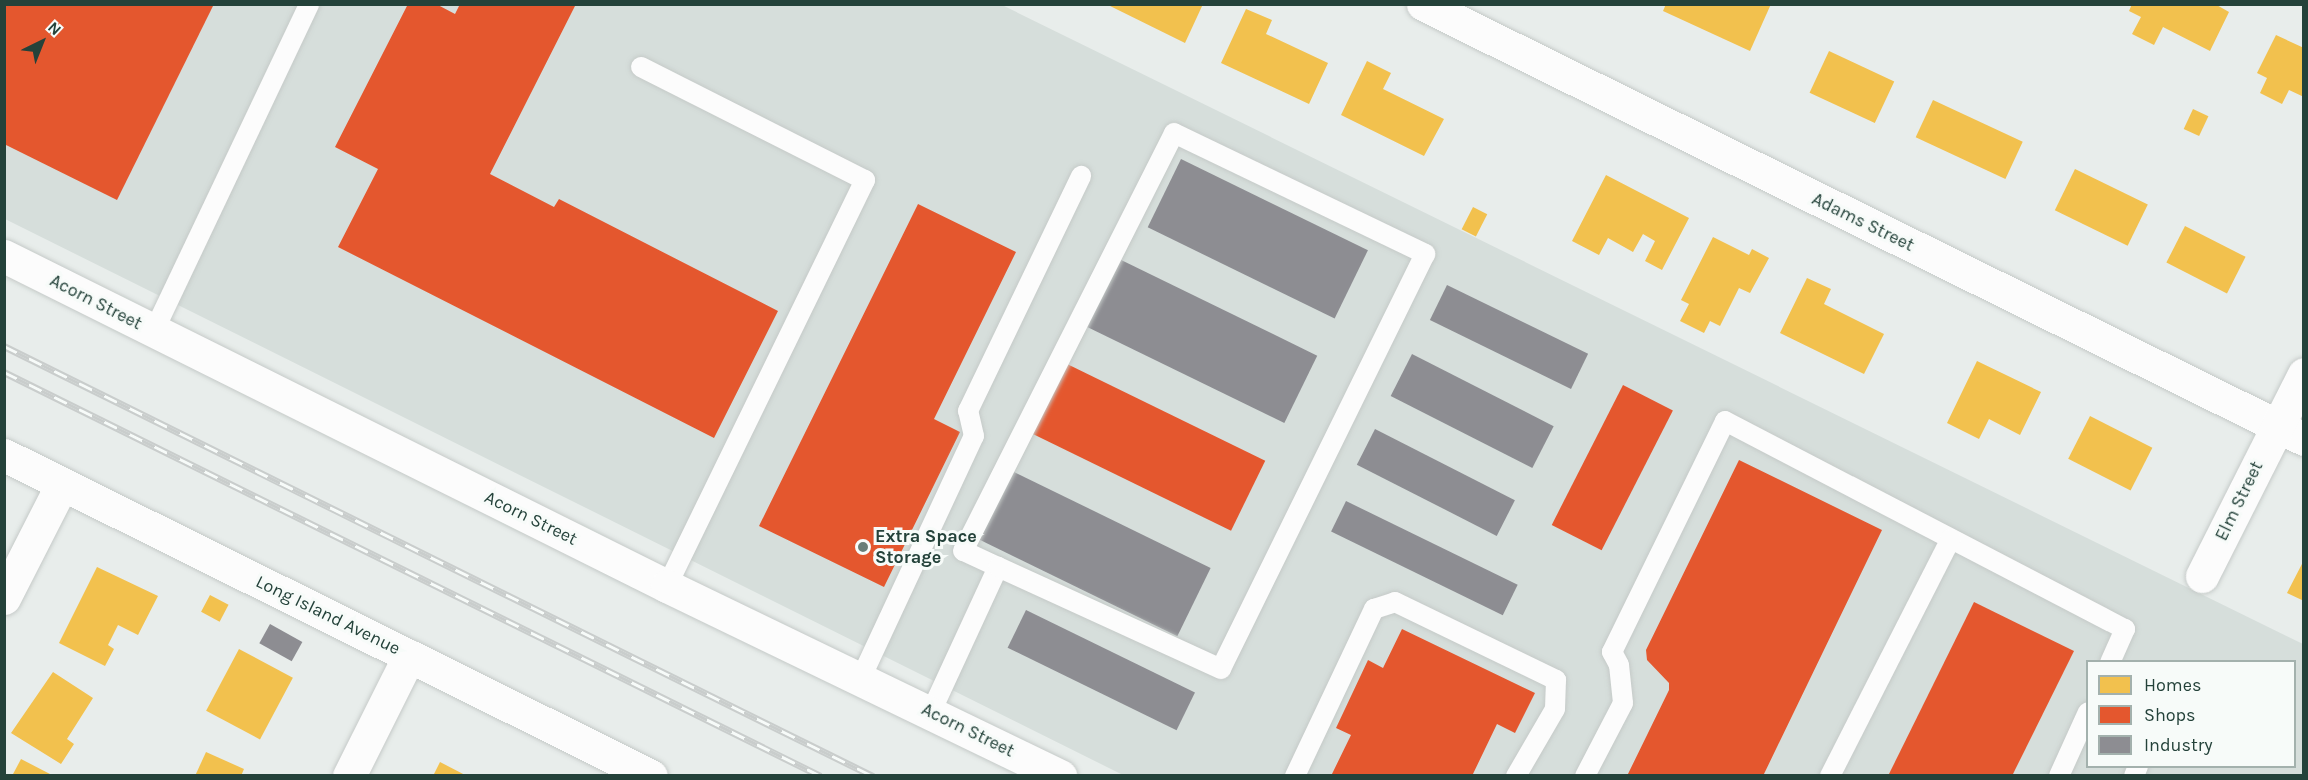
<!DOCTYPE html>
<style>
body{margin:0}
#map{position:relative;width:2308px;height:780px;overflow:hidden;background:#e8edeb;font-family:Karla,sans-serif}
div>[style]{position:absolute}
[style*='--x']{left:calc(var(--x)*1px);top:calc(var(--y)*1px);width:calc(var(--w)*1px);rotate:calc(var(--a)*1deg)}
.built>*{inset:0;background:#d6dedb}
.homes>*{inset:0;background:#f2c14e;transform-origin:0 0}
.shops>*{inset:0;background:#e4572e;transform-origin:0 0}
.industry>*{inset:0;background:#8d8d92;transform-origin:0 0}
.roads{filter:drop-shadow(0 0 2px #c5cac8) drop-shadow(0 0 2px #c5cac8)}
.service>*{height:20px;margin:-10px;padding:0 10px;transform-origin:10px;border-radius:10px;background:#fcfcfc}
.minor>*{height:33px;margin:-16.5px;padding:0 16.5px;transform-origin:16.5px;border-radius:16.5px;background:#fcfcfc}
.tertiary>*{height:33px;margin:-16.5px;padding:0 16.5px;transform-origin:16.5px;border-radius:16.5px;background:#fcfcfc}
.rail>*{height:7px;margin-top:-3.5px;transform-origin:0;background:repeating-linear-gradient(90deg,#f7fbf9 0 14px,#c9cdcc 0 28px);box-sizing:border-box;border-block:2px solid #c9cdcc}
.dots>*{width:16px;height:16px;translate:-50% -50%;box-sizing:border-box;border:3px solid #f7fbf9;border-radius:50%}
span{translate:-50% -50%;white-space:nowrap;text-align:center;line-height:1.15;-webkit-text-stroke:6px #f7fbf9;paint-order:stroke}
.street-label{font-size:18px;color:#24423a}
.poi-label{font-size:18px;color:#24423a;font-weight:700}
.left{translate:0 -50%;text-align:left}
.frame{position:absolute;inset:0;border:6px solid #24423a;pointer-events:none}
.legend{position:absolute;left:2086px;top:660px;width:210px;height:108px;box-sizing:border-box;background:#f7fbf9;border:2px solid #a3b1ad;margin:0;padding:8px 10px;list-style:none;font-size:18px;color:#24423a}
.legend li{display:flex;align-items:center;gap:12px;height:30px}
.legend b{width:30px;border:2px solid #a3b1ad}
.north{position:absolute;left:12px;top:12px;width:60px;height:60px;-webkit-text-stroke:4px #f7fbf9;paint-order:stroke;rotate:43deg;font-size:16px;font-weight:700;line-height:24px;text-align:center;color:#24423a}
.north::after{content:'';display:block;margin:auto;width:21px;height:27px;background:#24423a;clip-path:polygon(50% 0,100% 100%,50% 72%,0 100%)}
</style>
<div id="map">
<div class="built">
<i style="clip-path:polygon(evenodd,4px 5px,1002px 5px,2303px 644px,2303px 775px,1123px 775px,5px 219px,4px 5px,2088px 662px,2294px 662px,2294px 766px,2088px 766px,2088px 662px)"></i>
</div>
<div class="homes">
<i style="clip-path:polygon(1106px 4px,1203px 4px,1185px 43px)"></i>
<i style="clip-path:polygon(1666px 4px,1771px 4px,1750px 51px,1663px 11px)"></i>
<i style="clip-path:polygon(2132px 4px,2215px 4px,2229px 12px,2210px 51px,2163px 27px,2154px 45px,2132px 34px,2141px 17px,2129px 11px)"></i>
<i style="clip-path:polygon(1246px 9px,1272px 20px,1266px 34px,1328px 63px,1309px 104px,1221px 63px)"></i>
<i style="clip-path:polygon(2276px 35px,2304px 48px,2304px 97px,2289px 90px,2282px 104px,2260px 93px,2267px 78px,2257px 73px)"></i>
<i style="left:1829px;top:51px;width:72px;height:46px;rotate:25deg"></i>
<i style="clip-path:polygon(1367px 61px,1391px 73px,1383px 89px,1444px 119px,1424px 156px,1341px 115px)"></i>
<i style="left:1933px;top:100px;width:99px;height:41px;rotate:25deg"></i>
<i style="left:2193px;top:109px;width:17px;height:22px;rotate:25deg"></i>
<i style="left:2075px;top:169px;width:81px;height:46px;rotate:26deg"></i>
<i style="clip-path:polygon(1606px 175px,1689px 218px,1662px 270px,1645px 261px,1655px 241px,1643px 234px,1633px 252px,1608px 238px,1599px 255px,1572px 241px)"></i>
<i style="left:1473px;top:207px;width:16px;height:25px;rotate:27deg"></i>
<i style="left:2185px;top:226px;width:68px;height:41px;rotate:27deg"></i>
<i style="clip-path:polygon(1713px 237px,1749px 255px,1752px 249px,1769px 258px,1750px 293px,1739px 288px,1720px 326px,1710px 321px,1704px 333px,1680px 321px,1689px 304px,1681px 300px)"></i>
<i style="clip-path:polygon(1807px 278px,1831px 289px,1824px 304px,1884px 334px,1864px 374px,1780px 333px)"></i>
<i style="clip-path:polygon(1977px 361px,2041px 392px,2020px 435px,1989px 419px,1979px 439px,1947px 423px)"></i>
<i style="left:2090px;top:416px;width:70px;height:48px;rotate:27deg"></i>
<i style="clip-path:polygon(2304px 560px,2304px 601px,2287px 593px)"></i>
<i style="clip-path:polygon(97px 567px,158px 596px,138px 635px,118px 625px,108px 645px,114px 649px,105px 666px,59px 643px)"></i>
<i style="left:210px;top:595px;width:21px;height:19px;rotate:28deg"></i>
<i style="left:239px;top:649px;width:61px;height:70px;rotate:28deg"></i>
<i style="clip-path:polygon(53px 672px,93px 698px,67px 739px,74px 744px,61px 764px,11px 733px)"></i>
<i style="clip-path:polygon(206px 752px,244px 769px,241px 776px,195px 776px)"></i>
<i style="clip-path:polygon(21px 759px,50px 774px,49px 776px,12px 776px)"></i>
<i style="clip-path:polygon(440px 762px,467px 776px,433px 776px)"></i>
</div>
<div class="shops">
<i style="clip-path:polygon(4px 4px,214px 4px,117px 200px,4px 144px)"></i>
<i style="clip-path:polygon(408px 4px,436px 4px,455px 14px,460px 4px,576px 4px,490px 174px,554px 207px,559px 199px,778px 311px,714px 438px,338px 247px,378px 169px,335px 147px)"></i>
<i style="clip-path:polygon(918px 204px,1016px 252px,934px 419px,960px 432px,884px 587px,759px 526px)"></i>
<i style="left:1063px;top:362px;width:225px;height:78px;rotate:26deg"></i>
<i style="left:1623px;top:385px;width:56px;height:157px;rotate:27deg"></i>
<i style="clip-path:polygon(1739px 460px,1882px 530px,1763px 776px,1627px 776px,1669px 690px,1669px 683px,1647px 660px,1646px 650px)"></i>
<i style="clip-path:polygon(1974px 602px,2074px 651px,2012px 776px,1888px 776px)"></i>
<i style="clip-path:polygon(1402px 629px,1535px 693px,1515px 733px,1497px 724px,1472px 776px,1331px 776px,1351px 735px,1336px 728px,1368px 660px,1383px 668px)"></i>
</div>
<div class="industry">
<i style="left:1181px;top:159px;width:208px;height:76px;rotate:26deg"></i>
<i style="left:1115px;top:257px;width:225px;height:75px;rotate:26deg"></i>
<i style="left:1447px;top:285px;width:157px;height:39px;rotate:26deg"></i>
<i style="left:1412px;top:354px;width:159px;height:47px;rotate:27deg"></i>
<i style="left:1375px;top:429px;width:157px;height:40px;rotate:27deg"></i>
<i style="left:1012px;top:471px;width:221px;height:76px;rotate:26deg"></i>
<i style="left:1346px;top:501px;width:191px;height:34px;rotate:26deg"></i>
<i style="left:1026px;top:610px;width:188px;height:42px;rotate:26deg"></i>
<i style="left:270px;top:624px;width:37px;height:22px;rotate:29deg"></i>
</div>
<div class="roads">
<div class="service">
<i style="--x:641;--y:67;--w:251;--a:26.8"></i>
<i style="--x:865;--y:180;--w:452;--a:116"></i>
<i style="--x:154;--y:331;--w:362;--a:-64.6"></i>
<i style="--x:861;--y:678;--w:267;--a:-65"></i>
<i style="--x:974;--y:436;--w:26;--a:-103"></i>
<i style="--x:968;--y:411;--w:261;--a:-64.3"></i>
<i style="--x:931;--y:712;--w:160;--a:-65.2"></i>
<i style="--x:998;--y:567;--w:38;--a:-155"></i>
<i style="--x:963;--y:551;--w:468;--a:-63.2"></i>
<i style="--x:1174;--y:133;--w:279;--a:25.7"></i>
<i style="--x:1425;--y:254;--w:462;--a:116.2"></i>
<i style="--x:1221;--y:669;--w:245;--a:-155.4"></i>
<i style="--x:1295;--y:776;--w:185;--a:-64.7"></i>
<i style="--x:1374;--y:609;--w:22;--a:-18"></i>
<i style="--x:1395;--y:602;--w:179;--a:25.8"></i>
<i style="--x:1556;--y:680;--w:29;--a:92"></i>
<i style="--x:1555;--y:709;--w:78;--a:120.2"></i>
<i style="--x:1585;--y:776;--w:82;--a:-62.5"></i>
<i style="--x:1623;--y:703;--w:38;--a:-96"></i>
<i style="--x:1619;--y:665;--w:15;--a:-118"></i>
<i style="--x:1612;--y:652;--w:257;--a:-63.9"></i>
<i style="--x:1725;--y:421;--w:451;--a:27.5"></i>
<i style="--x:2125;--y:629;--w:36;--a:114"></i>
<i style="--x:1830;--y:776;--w:266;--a:-63"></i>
<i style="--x:2059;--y:776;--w:70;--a:-65.6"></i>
<i style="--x:2134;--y:776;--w:11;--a:-68"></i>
</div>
<div class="minor">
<i style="--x:1423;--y:4;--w:983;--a:26.28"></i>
<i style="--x:2202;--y:576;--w:226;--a:-63.2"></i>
<i style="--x:4;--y:598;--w:128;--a:-63"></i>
<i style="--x:349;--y:776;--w:134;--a:-63.4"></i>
</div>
<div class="tertiary">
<i style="--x:4;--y:256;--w:741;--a:26.46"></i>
<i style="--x:667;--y:586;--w:437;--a:25.8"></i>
<i style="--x:4;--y:455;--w:722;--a:26.39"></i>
</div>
</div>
<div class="rail">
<i style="--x:4;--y:346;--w:970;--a:26.33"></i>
<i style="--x:4;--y:372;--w:911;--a:26.31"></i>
</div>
<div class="dots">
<i style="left:863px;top:547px;background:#697e78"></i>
</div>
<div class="street-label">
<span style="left:1863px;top:222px;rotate:26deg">Adams Street</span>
<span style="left:96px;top:302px;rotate:27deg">Acorn Street</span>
<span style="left:2239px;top:501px;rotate:-64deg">Elm Street</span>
<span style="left:531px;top:518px;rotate:26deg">Acorn Street</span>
<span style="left:328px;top:615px;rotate:26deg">Long Island Avenue</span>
<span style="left:968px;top:730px;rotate:26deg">Acorn Street</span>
</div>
<div class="poi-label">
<span class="left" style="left:875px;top:547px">Extra Space<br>Storage</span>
</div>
<div class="frame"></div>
<ul class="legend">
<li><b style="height:16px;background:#f2c14e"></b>Homes</li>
<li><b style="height:16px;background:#e4572e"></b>Shops</li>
<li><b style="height:16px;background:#8d8d92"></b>Industry</li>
</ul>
<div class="north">N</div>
</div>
